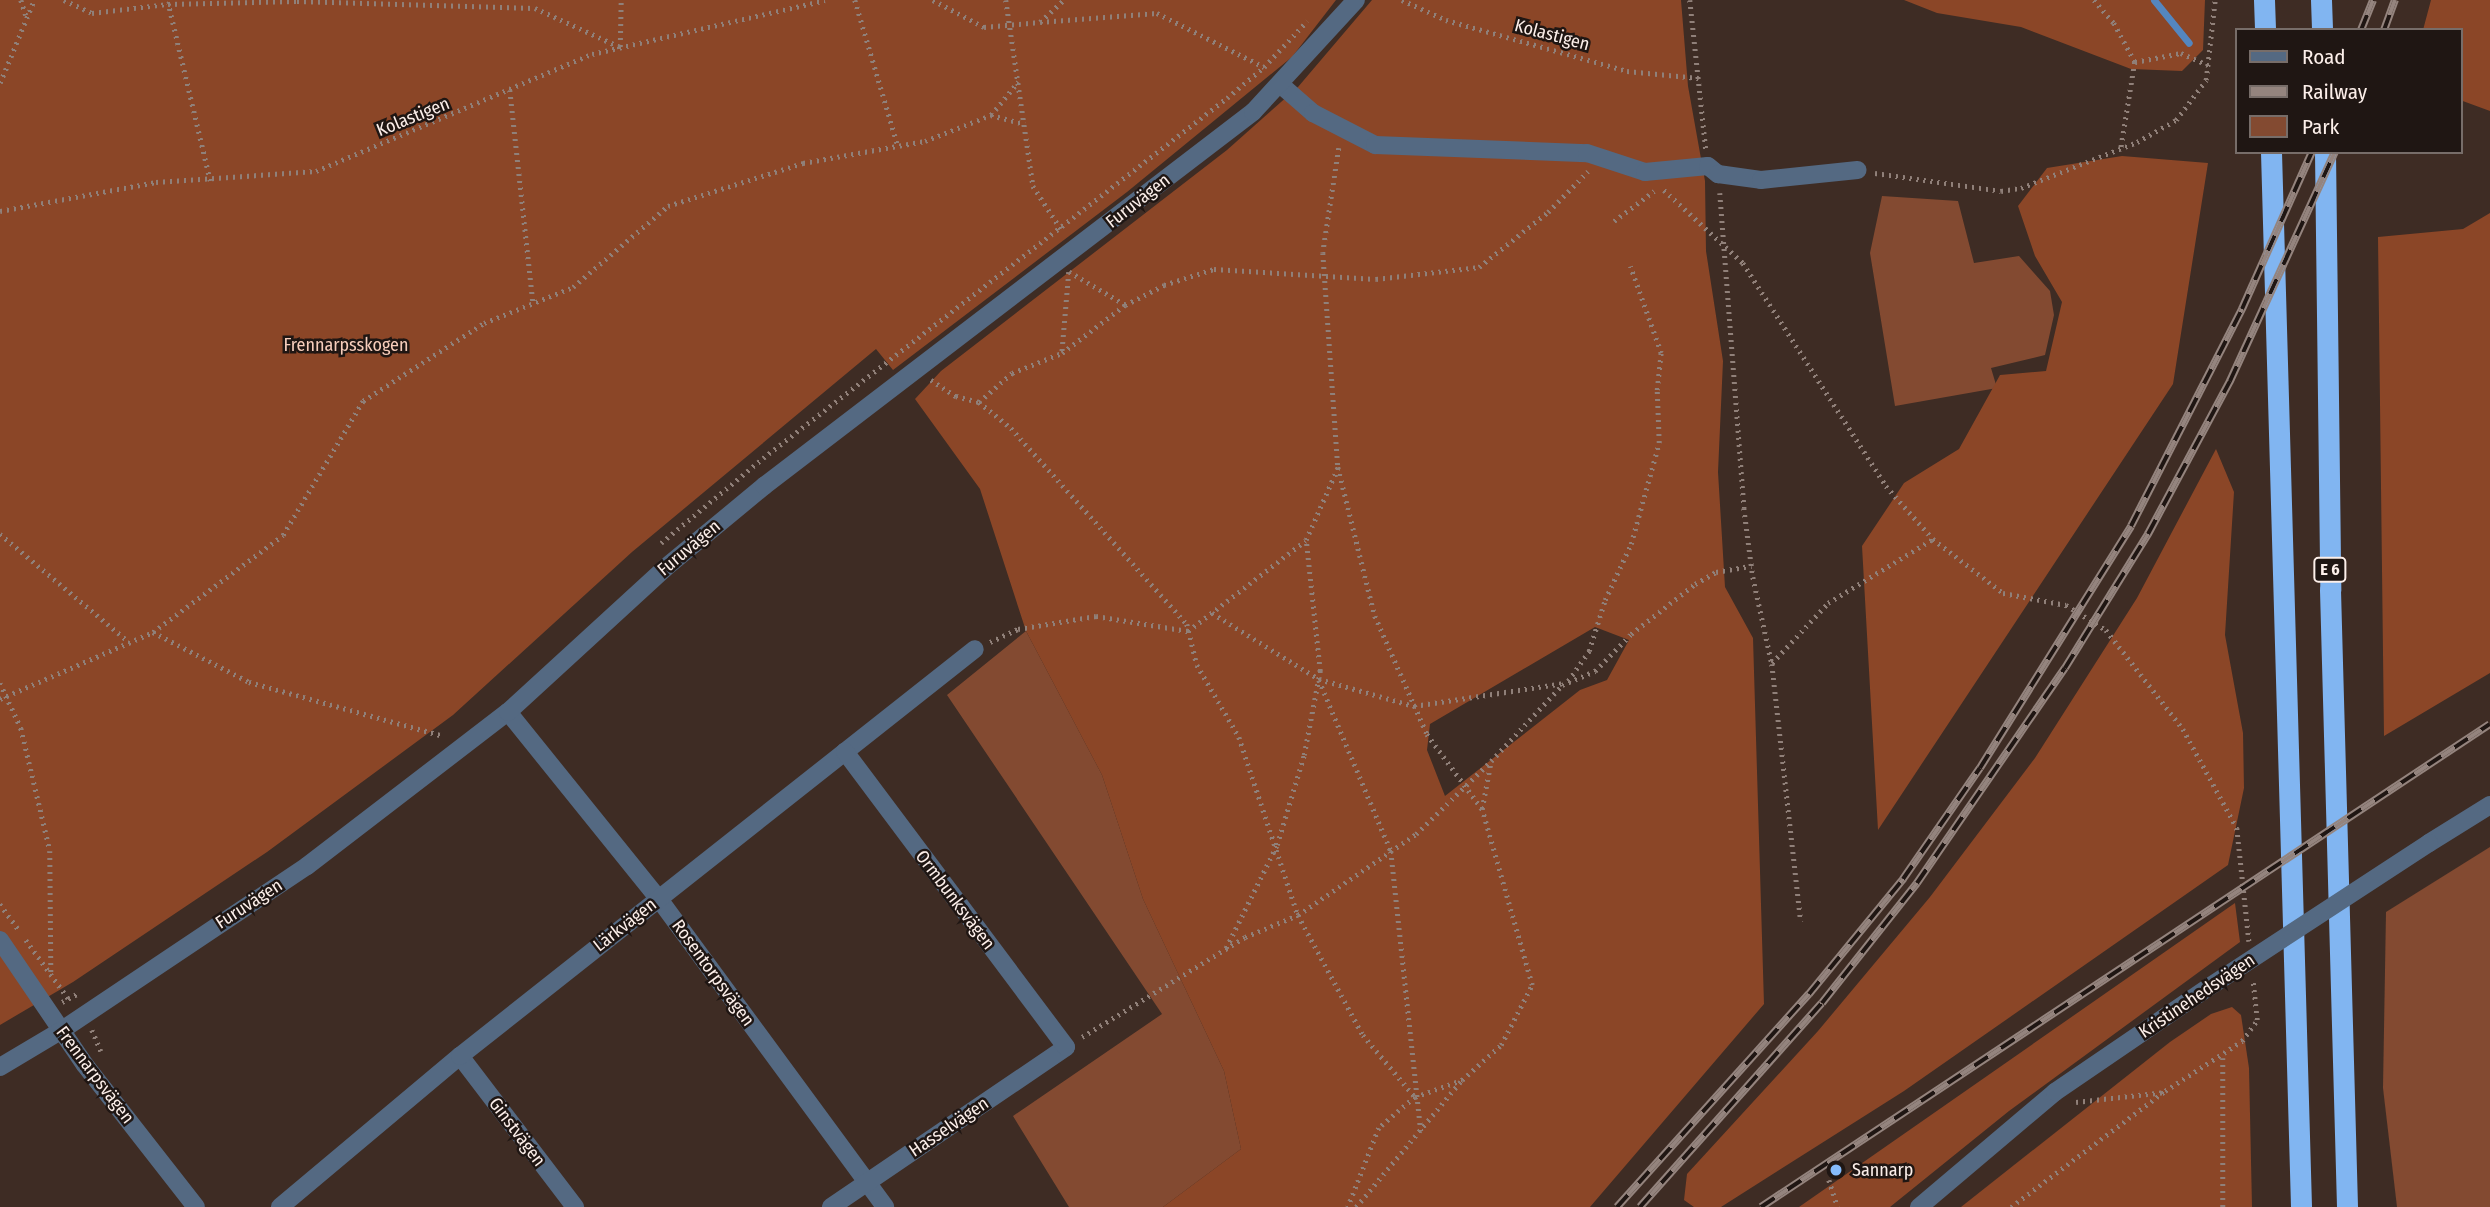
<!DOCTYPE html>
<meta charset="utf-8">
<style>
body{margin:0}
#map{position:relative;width:2490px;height:1207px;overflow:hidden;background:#3e2c24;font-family:"Fira Sans Condensed",sans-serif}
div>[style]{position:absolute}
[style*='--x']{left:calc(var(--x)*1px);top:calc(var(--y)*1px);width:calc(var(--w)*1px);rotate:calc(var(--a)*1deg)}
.green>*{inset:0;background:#834a31}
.forest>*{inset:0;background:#8b4627}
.stream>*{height:7px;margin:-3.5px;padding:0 3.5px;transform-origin:3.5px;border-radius:3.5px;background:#5486bf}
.path>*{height:4.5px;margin-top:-2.25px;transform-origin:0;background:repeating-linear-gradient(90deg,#908079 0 2px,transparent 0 7px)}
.minor>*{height:18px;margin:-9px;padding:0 9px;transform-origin:9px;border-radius:9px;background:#546982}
.tertiary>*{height:18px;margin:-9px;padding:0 9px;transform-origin:9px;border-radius:9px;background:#546982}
.motorway>*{height:21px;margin:-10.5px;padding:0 10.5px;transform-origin:10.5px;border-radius:10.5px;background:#81b5f1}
.rail>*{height:8px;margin-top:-4px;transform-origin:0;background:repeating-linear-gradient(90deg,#1f1613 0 16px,#94847e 0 32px);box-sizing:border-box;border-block:2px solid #94847e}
.tertiary-bridge>*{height:18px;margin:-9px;padding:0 9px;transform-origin:9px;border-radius:9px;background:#546982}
.dots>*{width:19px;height:19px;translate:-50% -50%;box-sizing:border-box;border:4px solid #1f1613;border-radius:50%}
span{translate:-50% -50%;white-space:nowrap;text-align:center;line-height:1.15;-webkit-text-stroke:5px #1f1613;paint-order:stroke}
.shield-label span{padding:2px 5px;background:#1f1613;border:2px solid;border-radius:5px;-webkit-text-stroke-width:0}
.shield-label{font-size:16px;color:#fcefea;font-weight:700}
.street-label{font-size:18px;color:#fcefea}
.park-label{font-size:18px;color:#f7cdbb}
.poi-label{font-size:18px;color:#fcefea}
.left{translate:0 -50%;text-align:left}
.legend{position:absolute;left:2235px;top:28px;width:228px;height:126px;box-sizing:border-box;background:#1f1613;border:2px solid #776d69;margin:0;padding:9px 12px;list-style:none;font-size:21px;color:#fcefea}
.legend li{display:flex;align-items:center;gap:14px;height:35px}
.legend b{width:35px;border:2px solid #776d69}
</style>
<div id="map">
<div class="green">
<i style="clip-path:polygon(1882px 196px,1958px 201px,1974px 263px,2019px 256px,2050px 291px,2054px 315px,2045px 355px,1991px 368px,1997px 388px,1895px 406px,1870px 253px)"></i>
<i style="clip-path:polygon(1026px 631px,1102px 775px,1143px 899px,1224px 1071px,1241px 1149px,1163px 1207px,1069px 1207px,1013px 1116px,1162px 1014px,947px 695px)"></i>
<i style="clip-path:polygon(2490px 847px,2490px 1207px,2397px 1207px,2383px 1088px,2386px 912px)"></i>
</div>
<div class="forest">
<i style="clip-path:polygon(0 0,1336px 0,1292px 57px,1127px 192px,893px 370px,876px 349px,632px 552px,453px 715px,267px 852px,73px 982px,0 1025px)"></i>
<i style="clip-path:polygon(evenodd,1372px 0,1681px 0,1688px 86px,1705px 181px,1706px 251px,1723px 361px,1718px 472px,1725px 587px,1753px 638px,1764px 1004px,1590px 1207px,1163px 1207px,1241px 1149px,1224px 1071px,1143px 899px,1102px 775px,1026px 631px,980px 489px,915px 399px,941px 371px,1227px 150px,1298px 87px,1372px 0,1595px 627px,1629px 640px,1607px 680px,1580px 690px,1445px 796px,1427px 750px,1430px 724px,1595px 627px)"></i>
<i style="clip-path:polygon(1904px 0,2205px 0,2203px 50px,2182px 71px,2131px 69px,2021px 27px,1937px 13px)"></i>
<i style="clip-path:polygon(2431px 0,2490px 0,2490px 111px,2460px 100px,2460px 30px,2423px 30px)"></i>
<i style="clip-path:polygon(2122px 156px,2208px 163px,2173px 384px,1878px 830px,1862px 546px,1904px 483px,1959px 449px,2000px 375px,2046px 371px,2062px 302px,2035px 256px,2018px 206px,2047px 168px)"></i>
<i style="clip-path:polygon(2490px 213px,2490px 673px,2384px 736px,2378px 237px,2463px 229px)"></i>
<i style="clip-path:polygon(2216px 449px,2234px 492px,2225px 635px,2243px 733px,2244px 788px,2228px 865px,1904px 1091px,1721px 1207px,1694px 1207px,1684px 1200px,1687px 1174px,1818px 1031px,1930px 897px,2035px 758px,2137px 598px)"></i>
<i style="clip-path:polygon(2235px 903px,2240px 942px,2009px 1111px,1890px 1207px,1799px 1207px)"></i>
<i style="clip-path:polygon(2232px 1007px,2241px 1015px,2249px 1068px,2252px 1207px,1961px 1207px,2170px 1042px,2211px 1014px)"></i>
</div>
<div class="stream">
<i style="--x:2154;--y:0;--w:55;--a:50.9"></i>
</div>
<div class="path">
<i style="--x:21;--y:0;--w:16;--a:72"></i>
<i style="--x:64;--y:0;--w:31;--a:25"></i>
<i style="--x:92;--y:13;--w:77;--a:-6.8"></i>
<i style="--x:168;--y:4;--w:6;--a:-45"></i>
<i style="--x:855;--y:0;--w:152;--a:73.6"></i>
<i style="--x:933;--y:0;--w:58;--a:27.9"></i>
<i style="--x:984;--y:27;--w:56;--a:-5.1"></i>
<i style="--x:1040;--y:22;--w:33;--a:-43"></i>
<i style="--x:1006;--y:0;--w:188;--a:81.7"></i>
<i style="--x:1033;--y:186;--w:51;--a:56.9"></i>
<i style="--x:1402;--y:0;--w:48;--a:24.4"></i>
<i style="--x:1446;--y:20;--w:188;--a:15.7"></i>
<i style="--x:1627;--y:71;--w:72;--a:5.6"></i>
<i style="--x:1690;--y:0;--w:150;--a:83.9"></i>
<i style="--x:2094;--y:0;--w:30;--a:49"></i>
<i style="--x:2114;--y:23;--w:44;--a:61.7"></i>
<i style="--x:2135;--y:62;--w:87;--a:99.2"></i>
<i style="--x:1040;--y:22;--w:117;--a:-4.4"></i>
<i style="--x:1157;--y:13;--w:120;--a:26.8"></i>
<i style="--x:2135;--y:62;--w:47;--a:-11.1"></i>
<i style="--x:2181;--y:53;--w:32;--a:24"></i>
<i style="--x:0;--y:83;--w:90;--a:-67.7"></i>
<i style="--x:510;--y:90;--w:214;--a:83.8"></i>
<i style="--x:991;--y:115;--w:35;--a:15"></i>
<i style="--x:1339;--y:148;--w:106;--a:98.7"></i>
<i style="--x:1323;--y:253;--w:215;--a:86"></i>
<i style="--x:1338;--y:467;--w:154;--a:76.1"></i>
<i style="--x:1375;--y:616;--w:129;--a:66.2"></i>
<i style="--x:1427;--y:734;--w:93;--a:53.7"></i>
<i style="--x:1875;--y:173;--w:127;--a:8.1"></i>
<i style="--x:2001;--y:191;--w:20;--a:-9"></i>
<i style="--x:2021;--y:188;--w:125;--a:-21.6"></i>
<i style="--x:2137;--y:142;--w:45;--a:-29.4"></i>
<i style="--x:2176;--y:120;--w:50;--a:-53.1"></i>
<i style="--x:2206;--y:80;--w:81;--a:-83.6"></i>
<i style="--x:210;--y:181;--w:182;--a:-103.3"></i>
<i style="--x:168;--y:4;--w:129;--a:-1.3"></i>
<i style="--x:297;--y:1;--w:238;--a:1.7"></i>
<i style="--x:535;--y:8;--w:94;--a:24.6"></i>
<i style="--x:620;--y:47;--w:47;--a:-88.8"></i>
<i style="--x:1664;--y:190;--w:108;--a:42.7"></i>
<i style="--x:1743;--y:263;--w:265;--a:57.3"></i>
<i style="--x:1886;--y:486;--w:71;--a:48.4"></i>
<i style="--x:1933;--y:539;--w:88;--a:37.6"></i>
<i style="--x:2003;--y:593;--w:64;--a:10.8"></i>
<i style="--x:2066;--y:605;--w:47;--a:32"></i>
<i style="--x:2106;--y:630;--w:125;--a:52.1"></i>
<i style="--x:2183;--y:729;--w:113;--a:61.4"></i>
<i style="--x:2237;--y:828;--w:114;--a:83.9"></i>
<i style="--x:1720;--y:193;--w:316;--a:85.6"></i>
<i style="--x:1744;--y:508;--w:70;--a:82.6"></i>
<i style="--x:1753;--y:577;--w:89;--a:77.7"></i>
<i style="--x:1772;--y:664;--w:259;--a:83.6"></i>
<i style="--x:0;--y:211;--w:159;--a:-10.5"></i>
<i style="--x:156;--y:182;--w:160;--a:-3.9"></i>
<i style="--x:316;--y:171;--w:300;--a:-23"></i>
<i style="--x:592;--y:54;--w:239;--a:-13"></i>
<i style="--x:1614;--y:221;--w:50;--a:-36.9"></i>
<i style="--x:1125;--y:305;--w:44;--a:-27.1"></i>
<i style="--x:1164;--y:285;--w:52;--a:-17.7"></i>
<i style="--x:1214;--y:269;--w:162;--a:3.5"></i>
<i style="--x:1376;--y:279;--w:104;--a:-6.6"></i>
<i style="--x:1479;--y:267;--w:88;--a:-38.6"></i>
<i style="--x:1548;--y:212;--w:57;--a:-45.7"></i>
<i style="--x:931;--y:380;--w:30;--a:33"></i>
<i style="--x:956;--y:396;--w:24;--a:15"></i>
<i style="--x:979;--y:402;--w:41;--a:39.1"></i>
<i style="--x:1011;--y:428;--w:263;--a:48.1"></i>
<i style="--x:1187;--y:624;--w:42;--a:76.3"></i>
<i style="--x:1197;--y:665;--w:83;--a:59.7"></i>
<i style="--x:1239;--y:737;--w:188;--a:71.7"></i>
<i style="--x:1298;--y:915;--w:136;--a:61.6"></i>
<i style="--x:1363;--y:1035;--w:81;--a:50"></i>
<i style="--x:1415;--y:1097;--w:48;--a:139.3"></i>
<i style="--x:1379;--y:1128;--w:85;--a:111.4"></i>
<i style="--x:979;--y:402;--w:44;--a:-41.3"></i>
<i style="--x:1012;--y:373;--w:54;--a:-21.8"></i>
<i style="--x:1062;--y:353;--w:79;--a:-37.3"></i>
<i style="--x:1125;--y:305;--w:65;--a:-149.5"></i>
<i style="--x:1069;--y:272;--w:81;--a:94.9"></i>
<i style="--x:0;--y:534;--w:167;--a:39.9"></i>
<i style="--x:661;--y:543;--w:133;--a:-39.8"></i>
<i style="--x:763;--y:458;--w:587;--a:-37.81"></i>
<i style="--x:1227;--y:98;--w:48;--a:-40"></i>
<i style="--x:1264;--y:67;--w:63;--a:-46.9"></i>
<i style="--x:1212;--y:613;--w:126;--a:31.7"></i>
<i style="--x:1319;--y:679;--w:99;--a:15.9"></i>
<i style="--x:1414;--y:706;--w:152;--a:-8.7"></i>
<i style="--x:153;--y:632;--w:162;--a:-36.7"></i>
<i style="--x:283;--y:535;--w:156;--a:-59.2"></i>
<i style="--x:363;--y:401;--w:144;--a:-32.8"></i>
<i style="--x:484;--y:323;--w:96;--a:-22"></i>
<i style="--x:573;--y:287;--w:125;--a:-40.5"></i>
<i style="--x:668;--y:206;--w:142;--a:-17.7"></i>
<i style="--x:803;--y:163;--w:124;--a:-10.2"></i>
<i style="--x:925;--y:141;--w:71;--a:-21.5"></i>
<i style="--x:991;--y:115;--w:43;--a:-50.7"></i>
<i style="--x:990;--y:642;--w:31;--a:-25"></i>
<i style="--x:1018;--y:629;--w:79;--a:-9.5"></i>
<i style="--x:1096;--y:616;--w:93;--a:9.3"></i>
<i style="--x:1188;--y:631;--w:148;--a:-37.6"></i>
<i style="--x:1772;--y:663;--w:82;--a:-47"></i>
<i style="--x:1828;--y:603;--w:123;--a:-31.4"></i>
<i style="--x:1319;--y:680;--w:186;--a:67.2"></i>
<i style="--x:1391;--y:851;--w:282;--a:83.9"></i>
<i style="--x:1568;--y:681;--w:37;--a:-55"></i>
<i style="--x:1589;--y:651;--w:53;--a:-72.6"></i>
<i style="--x:1605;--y:600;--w:62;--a:-65.1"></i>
<i style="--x:1631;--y:544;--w:105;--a:-74.5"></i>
<i style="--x:1659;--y:443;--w:53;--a:-92.2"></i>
<i style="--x:1657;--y:390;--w:37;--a:-84"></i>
<i style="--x:1661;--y:353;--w:92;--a:-109.6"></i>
<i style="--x:0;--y:683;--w:50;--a:65"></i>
<i style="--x:21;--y:728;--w:126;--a:76.7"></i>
<i style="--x:50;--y:851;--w:124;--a:89.5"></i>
<i style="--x:0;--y:699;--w:167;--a:-23.6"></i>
<i style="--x:153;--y:632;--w:108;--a:27.5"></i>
<i style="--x:249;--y:682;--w:202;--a:15.5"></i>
<i style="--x:0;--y:904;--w:32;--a:54"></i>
<i style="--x:26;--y:940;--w:72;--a:54.1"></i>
<i style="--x:1226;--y:948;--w:115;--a:-63.7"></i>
<i style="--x:1277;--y:845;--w:94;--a:-73.3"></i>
<i style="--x:1304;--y:755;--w:86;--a:-79.2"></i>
<i style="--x:1320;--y:671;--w:132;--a:-96.1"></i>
<i style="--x:1306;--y:540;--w:80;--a:-66.3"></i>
<i style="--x:62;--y:1002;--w:19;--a:-28"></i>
<i style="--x:92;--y:1030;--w:23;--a:67"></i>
<i style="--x:1082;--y:1037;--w:191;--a:-31.5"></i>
<i style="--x:1245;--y:937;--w:57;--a:-22.5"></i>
<i style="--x:1298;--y:915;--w:143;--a:-34.5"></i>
<i style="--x:1416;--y:834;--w:103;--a:-44.2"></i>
<i style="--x:2223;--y:1058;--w:149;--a:90"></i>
<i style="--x:1415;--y:1097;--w:50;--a:-19.9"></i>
<i style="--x:2076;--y:1102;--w:90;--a:-6.4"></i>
<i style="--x:1829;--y:1180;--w:28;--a:72"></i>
<i style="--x:1356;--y:1207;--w:165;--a:-50.2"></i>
<i style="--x:1462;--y:1080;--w:52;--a:-41.9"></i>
<i style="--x:1501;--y:1045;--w:68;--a:-62.7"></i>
<i style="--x:1532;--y:985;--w:183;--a:-105.9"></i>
<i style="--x:1482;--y:809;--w:49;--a:-79.4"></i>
<i style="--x:1491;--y:761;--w:104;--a:-46.9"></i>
<i style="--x:1562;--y:685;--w:36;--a:-23"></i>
<i style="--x:1595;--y:671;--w:52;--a:-45.8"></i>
<i style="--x:1631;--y:634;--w:81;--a:-38"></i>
<i style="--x:1695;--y:584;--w:24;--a:-30"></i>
<i style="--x:1716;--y:572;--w:36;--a:-10"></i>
<i style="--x:2011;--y:1207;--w:193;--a:-37"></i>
<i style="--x:2165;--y:1091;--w:92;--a:-33"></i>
<i style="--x:2242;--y:1041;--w:26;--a:-54"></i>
<i style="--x:2257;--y:1020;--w:39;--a:-96"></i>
</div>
<div class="minor">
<i style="--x:1281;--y:85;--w:43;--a:41.2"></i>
<i style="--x:1313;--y:113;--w:70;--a:27.3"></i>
<i style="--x:1375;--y:145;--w:212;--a:2.2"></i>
<i style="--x:1587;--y:153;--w:61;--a:18.1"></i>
<i style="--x:1645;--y:172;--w:63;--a:-5.4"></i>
<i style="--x:1708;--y:166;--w:13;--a:39"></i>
<i style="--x:1718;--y:174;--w:43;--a:7.9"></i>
<i style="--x:1761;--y:180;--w:97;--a:-5.9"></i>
<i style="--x:508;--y:712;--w:240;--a:51.1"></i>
<i style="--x:659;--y:899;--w:382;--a:53.7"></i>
<i style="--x:62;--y:1030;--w:295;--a:-33.8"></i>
<i style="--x:307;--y:866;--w:253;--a:-37.5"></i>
<i style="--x:508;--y:712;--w:213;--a:-42.5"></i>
<i style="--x:665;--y:568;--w:129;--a:-39.6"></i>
<i style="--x:764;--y:486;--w:616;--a:-37.41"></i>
<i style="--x:1253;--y:112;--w:152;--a:-47.4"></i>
<i style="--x:460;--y:1056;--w:190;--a:52.7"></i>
<i style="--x:280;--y:1207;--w:235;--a:-40"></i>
<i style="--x:460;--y:1056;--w:656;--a:-38.32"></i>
<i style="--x:831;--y:1207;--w:284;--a:-34.2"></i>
<i style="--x:1066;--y:1047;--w:369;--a:-126.8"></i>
</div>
<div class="tertiary">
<i style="--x:2429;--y:843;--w:72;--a:-31.9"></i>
<i style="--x:0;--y:940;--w:151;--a:55.8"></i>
<i style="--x:85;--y:1065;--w:180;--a:52"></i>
<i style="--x:0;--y:1067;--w:72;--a:-30.8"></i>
<i style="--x:1919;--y:1207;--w:178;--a:-40.2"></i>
<i style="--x:2055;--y:1092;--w:186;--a:-34.3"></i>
</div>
<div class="motorway">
<i style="--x:2264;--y:0;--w:30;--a:88"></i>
<i style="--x:2321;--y:0;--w:30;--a:88"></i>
<i style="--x:2271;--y:152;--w:1055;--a:88.37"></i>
<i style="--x:2325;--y:152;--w:438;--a:89.3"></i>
<i style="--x:2330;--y:590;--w:617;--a:88.42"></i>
</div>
<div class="rail">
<i style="--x:2361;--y:30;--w:32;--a:-68"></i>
<i style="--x:2384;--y:30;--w:32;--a:-70"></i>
<i style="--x:1617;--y:1207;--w:287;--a:-48"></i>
<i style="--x:1809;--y:994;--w:149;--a:-50.7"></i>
<i style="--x:1903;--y:879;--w:135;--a:-55.3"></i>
<i style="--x:1980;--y:768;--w:285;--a:-58"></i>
<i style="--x:2131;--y:526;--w:244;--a:-62.9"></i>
<i style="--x:2242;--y:309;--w:172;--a:-66"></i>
<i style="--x:1640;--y:1207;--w:273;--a:-48.3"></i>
<i style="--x:1822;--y:1003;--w:153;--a:-51.6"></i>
<i style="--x:1917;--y:883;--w:261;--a:-55.5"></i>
<i style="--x:2065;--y:668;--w:158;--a:-58.2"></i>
<i style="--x:2148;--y:534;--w:174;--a:-61.8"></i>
<i style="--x:2230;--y:381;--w:252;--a:-65.4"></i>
<i style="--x:1761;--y:1207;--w:874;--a:-33.53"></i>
</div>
<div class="tertiary-bridge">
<i style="--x:2209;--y:987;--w:263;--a:-33.2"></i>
</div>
<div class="dots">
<i style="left:1836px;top:1170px;background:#85bbfb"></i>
</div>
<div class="shield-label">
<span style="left:2330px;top:570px">E 6</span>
</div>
<div class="street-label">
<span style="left:1552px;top:35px;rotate:15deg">Kolastigen</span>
<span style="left:413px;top:117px;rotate:-22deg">Kolastigen</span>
<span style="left:1138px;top:201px;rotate:-38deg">Furuvägen</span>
<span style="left:689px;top:548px;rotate:-40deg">Furuvägen</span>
<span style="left:955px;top:900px;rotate:53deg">Ormbunksvägen</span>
<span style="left:249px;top:904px;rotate:-33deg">Furuvägen</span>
<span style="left:625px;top:925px;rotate:-38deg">Lärkvägen</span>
<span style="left:713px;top:973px;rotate:54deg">Rosentorpsvägen</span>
<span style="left:2197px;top:996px;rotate:-34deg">Kristinehedsvägen</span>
<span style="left:95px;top:1075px;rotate:53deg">Frennarpsvägen</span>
<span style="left:949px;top:1127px;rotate:-34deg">Hasselvägen</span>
<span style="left:517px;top:1132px;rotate:53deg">Ginstvägen</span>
</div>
<div class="park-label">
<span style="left:346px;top:345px">Frennarpsskogen</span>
</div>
<div class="poi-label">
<span class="left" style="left:1852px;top:1170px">Sannarp</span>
</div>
<ul class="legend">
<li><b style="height:9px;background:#546982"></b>Road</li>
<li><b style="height:9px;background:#94847e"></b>Railway</li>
<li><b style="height:19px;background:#834a31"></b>Park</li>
</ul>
</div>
